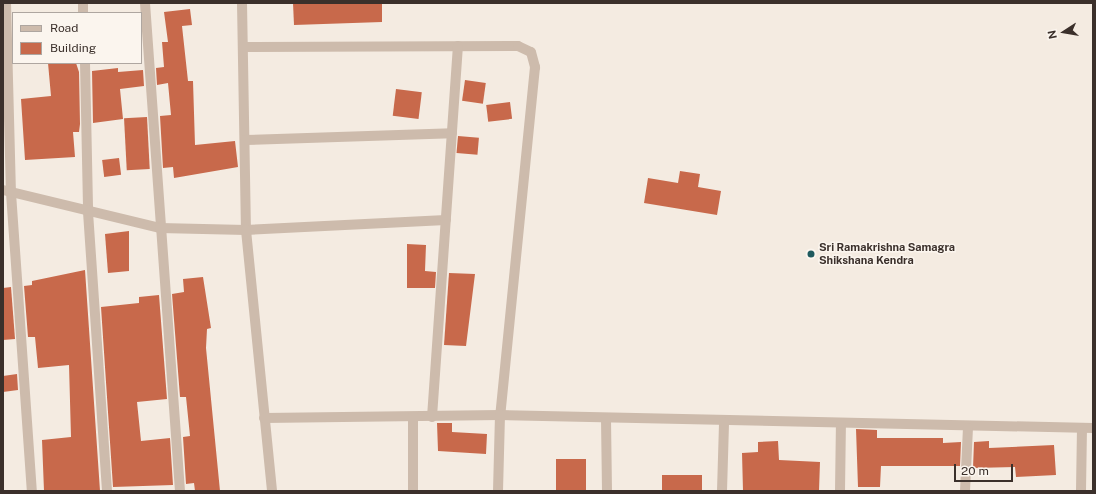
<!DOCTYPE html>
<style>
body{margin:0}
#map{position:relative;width:1096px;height:494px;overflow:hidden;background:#f4ebe1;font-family:"Public Sans",sans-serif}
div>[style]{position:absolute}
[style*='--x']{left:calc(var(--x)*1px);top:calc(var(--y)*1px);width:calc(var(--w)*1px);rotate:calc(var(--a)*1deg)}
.building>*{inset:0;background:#c8694b;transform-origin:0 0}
.street>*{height:10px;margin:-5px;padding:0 5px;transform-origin:5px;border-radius:5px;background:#cdbbac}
.dots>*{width:11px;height:11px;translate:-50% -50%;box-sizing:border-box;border:2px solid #fbf5ee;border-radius:50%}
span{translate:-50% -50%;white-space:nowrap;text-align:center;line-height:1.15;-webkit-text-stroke:3px #fbf5ee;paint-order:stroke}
.poi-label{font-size:11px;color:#3b302b;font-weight:700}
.left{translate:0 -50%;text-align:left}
.frame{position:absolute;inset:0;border:4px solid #3b302b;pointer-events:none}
.legend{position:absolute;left:12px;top:12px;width:130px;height:52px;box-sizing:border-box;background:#fbf5ee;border:1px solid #aea6a0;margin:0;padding:5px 7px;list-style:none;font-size:12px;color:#3b302b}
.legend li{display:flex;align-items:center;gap:8px;height:20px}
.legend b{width:20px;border:1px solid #aea6a0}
.north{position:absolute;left:1044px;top:12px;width:40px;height:40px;-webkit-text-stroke:3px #fbf5ee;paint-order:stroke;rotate:258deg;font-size:11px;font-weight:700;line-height:16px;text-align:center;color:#3b302b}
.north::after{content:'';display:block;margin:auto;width:14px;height:18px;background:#3b302b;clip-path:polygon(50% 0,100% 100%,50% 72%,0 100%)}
.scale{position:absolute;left:954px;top:464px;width:59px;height:18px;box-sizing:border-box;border:2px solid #3b302b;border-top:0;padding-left:5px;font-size:12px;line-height:14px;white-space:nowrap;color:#3b302b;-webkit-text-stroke:3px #fbf5ee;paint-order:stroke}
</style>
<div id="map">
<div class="building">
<i style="clip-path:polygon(293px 3px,382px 3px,382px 22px,294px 25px)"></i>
<i style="clip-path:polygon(190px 9px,192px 25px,182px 26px,188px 81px,193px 81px,195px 145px,235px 141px,238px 167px,174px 178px,173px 167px,163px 168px,160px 116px,171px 115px,168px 83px,157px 85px,156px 68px,164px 67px,162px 42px,168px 42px,164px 12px)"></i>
<i style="clip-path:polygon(48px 63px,76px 63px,79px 72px,80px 124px,79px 132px,73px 132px,75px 157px,25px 160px,21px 99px,51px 96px)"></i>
<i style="clip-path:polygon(118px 68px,118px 72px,143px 70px,144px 86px,120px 89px,123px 119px,93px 123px,92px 71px)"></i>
<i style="left:465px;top:80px;width:21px;height:21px;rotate:8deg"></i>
<i style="left:396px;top:89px;width:26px;height:27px;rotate:7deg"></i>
<i style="left:510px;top:102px;width:17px;height:24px;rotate:83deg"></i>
<i style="left:147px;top:117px;width:52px;height:23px;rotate:87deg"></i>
<i style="left:458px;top:136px;width:21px;height:17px;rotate:5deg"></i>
<i style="left:119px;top:158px;width:17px;height:17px;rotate:83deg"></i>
<i style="clip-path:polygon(680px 171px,700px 174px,698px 187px,721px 191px,717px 215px,644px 203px,648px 178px,678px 183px)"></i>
<i style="clip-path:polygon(129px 231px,129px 271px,108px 273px,105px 234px)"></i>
<i style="clip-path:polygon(407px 244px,426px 245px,425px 271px,436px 272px,435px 288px,407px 288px)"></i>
<i style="clip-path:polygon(85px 270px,100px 491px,44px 491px,42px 440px,71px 437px,69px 365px,38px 368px,35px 337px,28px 337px,24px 286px,32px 285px,32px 281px)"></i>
<i style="clip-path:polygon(449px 273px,475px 274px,466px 346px,444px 345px)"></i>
<i style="clip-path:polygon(203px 277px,211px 328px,207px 329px,206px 348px,220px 491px,195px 491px,194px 483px,186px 484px,183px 437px,190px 436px,186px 397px,180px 397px,172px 294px,184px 292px,183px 279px)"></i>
<i style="clip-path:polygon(11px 287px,15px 339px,3px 340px,3px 288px)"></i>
<i style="clip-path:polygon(159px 295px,167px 399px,137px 402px,141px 441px,170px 438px,173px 485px,113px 487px,101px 307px,139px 303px,139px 297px)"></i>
<i style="clip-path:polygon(17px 374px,18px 390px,3px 392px,3px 376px)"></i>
<i style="clip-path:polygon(437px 423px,452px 423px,452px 432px,487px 434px,486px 454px,438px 451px)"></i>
<i style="clip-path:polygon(856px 429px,877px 430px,877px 438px,943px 438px,943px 443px,961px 442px,960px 466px,881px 466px,880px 487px,858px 487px)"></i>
<i style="clip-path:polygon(778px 441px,779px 460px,820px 462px,819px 491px,743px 491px,742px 453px,758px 452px,758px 442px)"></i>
<i style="clip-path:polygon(989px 441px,989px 448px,1054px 445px,1056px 475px,1016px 477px,1015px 467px,973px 468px,974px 442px)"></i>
<i style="left:556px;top:459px;width:30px;height:32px"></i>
<i style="left:662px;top:475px;width:40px;height:16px"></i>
</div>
<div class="street">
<i style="--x:6;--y:3;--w:190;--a:88.5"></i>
<i style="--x:11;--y:193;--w:299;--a:86"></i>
<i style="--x:83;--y:3;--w:10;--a:90"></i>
<i style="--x:145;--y:3;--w:489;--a:85.9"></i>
<i style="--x:242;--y:3;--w:227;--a:89"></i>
<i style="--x:246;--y:230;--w:200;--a:-2.9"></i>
<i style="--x:243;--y:47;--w:275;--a:-0.2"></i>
<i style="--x:518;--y:46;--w:14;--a:25"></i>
<i style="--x:531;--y:52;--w:16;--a:75"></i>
<i style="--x:535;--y:67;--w:350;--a:95.7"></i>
<i style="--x:500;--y:415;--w:76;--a:91.5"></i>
<i style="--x:85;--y:63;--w:149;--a:88.8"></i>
<i style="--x:88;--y:212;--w:280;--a:86.1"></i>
<i style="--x:245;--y:140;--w:207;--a:-1.9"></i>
<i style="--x:3;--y:190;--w:162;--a:13.6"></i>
<i style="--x:160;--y:228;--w:86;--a:1.3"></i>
<i style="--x:246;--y:230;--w:262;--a:84.3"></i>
<i style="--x:432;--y:417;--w:372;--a:-86"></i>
<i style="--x:264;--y:418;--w:236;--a:-0.7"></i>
<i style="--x:500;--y:415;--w:593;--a:1.26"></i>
<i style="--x:606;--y:419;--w:72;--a:89.2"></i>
<i style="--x:413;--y:491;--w:74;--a:-90"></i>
<i style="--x:722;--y:491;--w:69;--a:-88.3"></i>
<i style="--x:840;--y:491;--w:68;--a:-89.2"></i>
<i style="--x:965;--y:491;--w:63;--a:-87.3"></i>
<i style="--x:1081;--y:491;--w:63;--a:-89.1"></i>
</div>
<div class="dots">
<i style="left:811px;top:254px;background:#1f5a5e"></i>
</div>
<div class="poi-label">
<span class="left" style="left:819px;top:254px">Sri Ramakrishna Samagra<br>Shikshana Kendra</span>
</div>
<div class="frame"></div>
<ul class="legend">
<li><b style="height:5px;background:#cdbbac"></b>Road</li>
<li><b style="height:11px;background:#c8694b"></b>Building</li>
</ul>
<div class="north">N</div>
<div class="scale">20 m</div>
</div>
